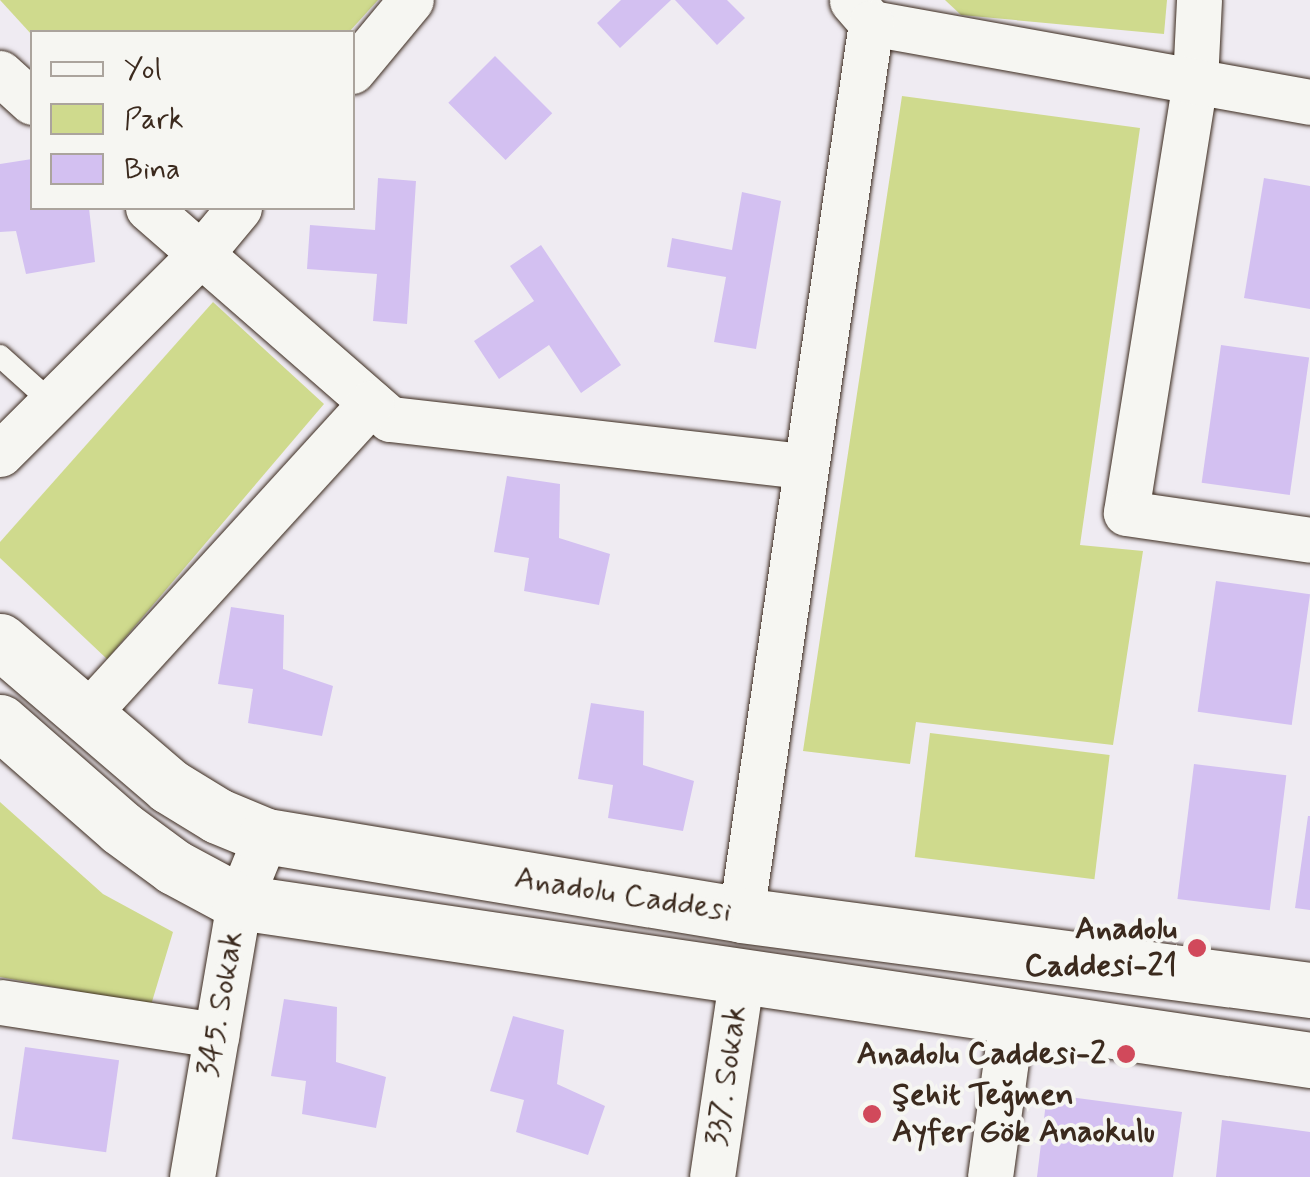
<!DOCTYPE html>
<meta charset="utf-8">
<style>
body{margin:0}
#map{position:relative;width:1310px;height:1177px;overflow:hidden;background:#efebf2;font-family:Mynerve,sans-serif}
div>[style]{position:absolute}
[style*='--x']{left:calc(var(--x)*1px);top:calc(var(--y)*1px);width:calc(var(--w)*1px);rotate:calc(var(--a)*1deg)}
.green>*{inset:0;background:#cfda8d;transform-origin:0 0}
.building>*{inset:0;background:#d3c0f1;transform-origin:0 0}
.roads{filter:drop-shadow(0 0 2px #3b2a1e) drop-shadow(0 0 2px #3b2a1e)}
.lane>*{height:22px;margin:-11px;padding:0 11px;transform-origin:11px;border-radius:11px;background:#f6f6f2}
.street>*{height:45px;margin:-22.5px;padding:0 22.5px;transform-origin:22.5px;border-radius:22.5px;background:#f6f6f2}
.secondary>*{height:55px;margin:-27.5px;padding:0 27.5px;transform-origin:27.5px;border-radius:27.5px;background:#f6f6f2}
.dots>*{width:28px;height:28px;translate:-50% -50%;box-sizing:border-box;border:5px solid #f6f6f2;border-radius:50%}
span{translate:-50% -50%;white-space:nowrap;text-align:center;line-height:1.15;-webkit-text-stroke:8px #f6f6f2;paint-order:stroke}
.street-label{font-size:32px;color:#3b2a1e}
.poi-label{font-size:32px;color:#3b2a1e;font-weight:700}
.right{translate:-100% -50%;text-align:right}
.left{translate:0 -50%;text-align:left}
.legend{position:absolute;left:30px;top:30px;width:325px;height:180px;box-sizing:border-box;background:#f6f6f2;border:2px solid #aba49d;margin:0;padding:12px 18px;list-style:none;font-size:30px;color:#3b2a1e}
.legend li{display:flex;align-items:center;gap:20px;height:50px}
.legend b{width:50px;border:2px solid #aba49d}
</style>
<div id="map">
<div class="green">
<i style="clip-path:polygon(0 0,378px 0,349px 32px,32px 35px)"></i>
<i style="clip-path:polygon(945px 0,1167px 0,1164px 34px,961px 15px)"></i>
<i style="clip-path:polygon(902px 96px,1140px 128px,1080px 545px,1143px 551px,1113px 745px,916px 722px,910px 764px,803px 751px)"></i>
<i style="clip-path:polygon(213px 302px,324px 404px,107px 659px,0 558px,0 542px)"></i>
<i style="left:930px;top:733px;width:181px;height:125px;rotate:7deg"></i>
<i style="clip-path:polygon(0 802px,103px 894px,173px 932px,151px 1005px,0 977px)"></i>
</div>
<div class="building">
<i style="clip-path:polygon(621px 0,671px 0,620px 48px,597px 23px)"></i>
<i style="clip-path:polygon(675px 0,727px 0,745px 18px,717px 45px)"></i>
<i style="left:495px;top:56px;width:81px;height:66px;rotate:45deg"></i>
<i style="clip-path:polygon(32px 159px,32px 208px,89px 208px,95px 262px,26px 274px,16px 231px,0 232px,0 164px)"></i>
<i style="clip-path:polygon(378px 178px,416px 181px,407px 324px,373px 321px,377px 274px,307px 269px,310px 225px,375px 230px)"></i>
<i style="clip-path:polygon(1264px 178px,1310px 186px,1310px 309px,1244px 298px)"></i>
<i style="clip-path:polygon(742px 192px,781px 201px,756px 349px,714px 342px,726px 277px,667px 267px,672px 238px,732px 250px)"></i>
<i style="clip-path:polygon(541px 245px,621px 365px,581px 393px,549px 345px,499px 379px,474px 341px,534px 301px,510px 266px)"></i>
<i style="left:1221px;top:345px;width:89px;height:139px;rotate:8deg"></i>
<i style="clip-path:polygon(507px 476px,560px 484px,559px 538px,610px 554px,599px 605px,524px 591px,529px 558px,494px 552px)"></i>
<i style="left:1216px;top:581px;width:95px;height:132px;rotate:8deg"></i>
<i style="clip-path:polygon(231px 607px,284px 615px,283px 669px,333px 686px,322px 736px,248px 723px,253px 689px,218px 684px)"></i>
<i style="clip-path:polygon(591px 703px,644px 711px,643px 765px,694px 781px,683px 831px,608px 818px,613px 785px,578px 779px)"></i>
<i style="left:1194px;top:764px;width:93px;height:136px;rotate:7deg"></i>
<i style="clip-path:polygon(1308px 816px,1310px 816px,1310px 910px,1295px 908px)"></i>
<i style="clip-path:polygon(284px 999px,337px 1007px,336px 1062px,386px 1077px,376px 1128px,302px 1114px,306px 1081px,271px 1076px)"></i>
<i style="clip-path:polygon(513px 1016px,564px 1030px,557px 1084px,605px 1106px,588px 1155px,516px 1132px,524px 1100px,490px 1091px)"></i>
<i style="left:25px;top:1047px;width:95px;height:93px;rotate:8deg"></i>
<i style="clip-path:polygon(1047px 1094px,1182px 1112px,1173px 1177px,1037px 1177px)"></i>
<i style="clip-path:polygon(1222px 1120px,1310px 1132px,1310px 1177px,1216px 1177px)"></i>
</div>
<div class="roads">
<div class="lane">
<i style="--x:0;--y:356;--w:67;--a:42"></i>
</div>
<div class="street">
<i style="--x:1199;--y:0;--w:81;--a:92.8"></i>
<i style="--x:1195;--y:81;--w:437;--a:99.1"></i>
<i style="--x:1126;--y:513;--w:186;--a:8.3"></i>
<i style="--x:852;--y:1;--w:29;--a:49"></i>
<i style="--x:871;--y:23;--w:446;--a:10.2"></i>
<i style="--x:352;--y:71;--w:92;--a:-50.3"></i>
<i style="--x:0;--y:73;--w:43;--a:42.2"></i>
<i style="--x:148;--y:208;--w:321;--a:41.1"></i>
<i style="--x:390;--y:419;--w:418;--a:6.5"></i>
<i style="--x:0;--y:454;--w:282;--a:-44.9"></i>
<i style="--x:200;--y:255;--w:61;--a:-50.3"></i>
<i style="--x:85;--y:716;--w:424;--a:-47.6"></i>
<i style="--x:741;--y:915;--w:901;--a:-81.71"></i>
<i style="--x:0;--y:1002;--w:219;--a:8.7"></i>
<i style="--x:192;--y:1177;--w:279;--a:-80.3"></i>
<i style="--x:239;--y:902;--w:71;--a:-67.8"></i>
<i style="--x:712;--y:1177;--w:204;--a:-81.6"></i>
<i style="--x:990;--y:1177;--w:162;--a:-82.2"></i>
</div>
<div class="secondary">
<i style="--x:0;--y:641;--w:223;--a:40.6"></i>
<i style="--x:169;--y:786;--w:57;--a:31.5"></i>
<i style="--x:218;--y:816;--w:52;--a:22.6"></i>
<i style="--x:266;--y:836;--w:482;--a:9.4"></i>
<i style="--x:741;--y:915;--w:574;--a:7.51"></i>
<i style="--x:0;--y:722;--w:161;--a:41.2"></i>
<i style="--x:121;--y:828;--w:66;--a:36.3"></i>
<i style="--x:174;--y:867;--w:74;--a:28.3"></i>
<i style="--x:239;--y:902;--w:1083;--a:8.39"></i>
</div>
</div>
<div class="dots">
<i style="left:1197px;top:948px;background:#d1495b"></i>
<i style="left:1126px;top:1054px;background:#d1495b"></i>
<i style="left:872px;top:1114px;background:#d1495b"></i>
</div>
<div class="street-label">
<span style="left:623px;top:895px;rotate:9deg">Anadolu Caddesi</span>
<span style="left:221px;top:1004px;rotate:-80deg">345. Sokak</span>
<span style="left:727px;top:1076px;rotate:-82deg">337. Sokak</span>
</div>
<div class="poi-label">
<span class="right" style="left:1177px;top:948px">Anadolu<br>Caddesi-21</span>
<span class="right" style="left:1106px;top:1054px">Anadolu Caddesi-2</span>
<span class="left" style="left:892px;top:1114px">Şehit Teğmen<br>Ayfer Gök Anaokulu</span>
</div>
<ul class="legend">
<li><b style="height:12px;background:#f6f6f2"></b>Yol</li>
<li><b style="height:28px;background:#cfda8d"></b>Park</li>
<li><b style="height:28px;background:#d3c0f1"></b>Bina</li>
</ul>
</div>
